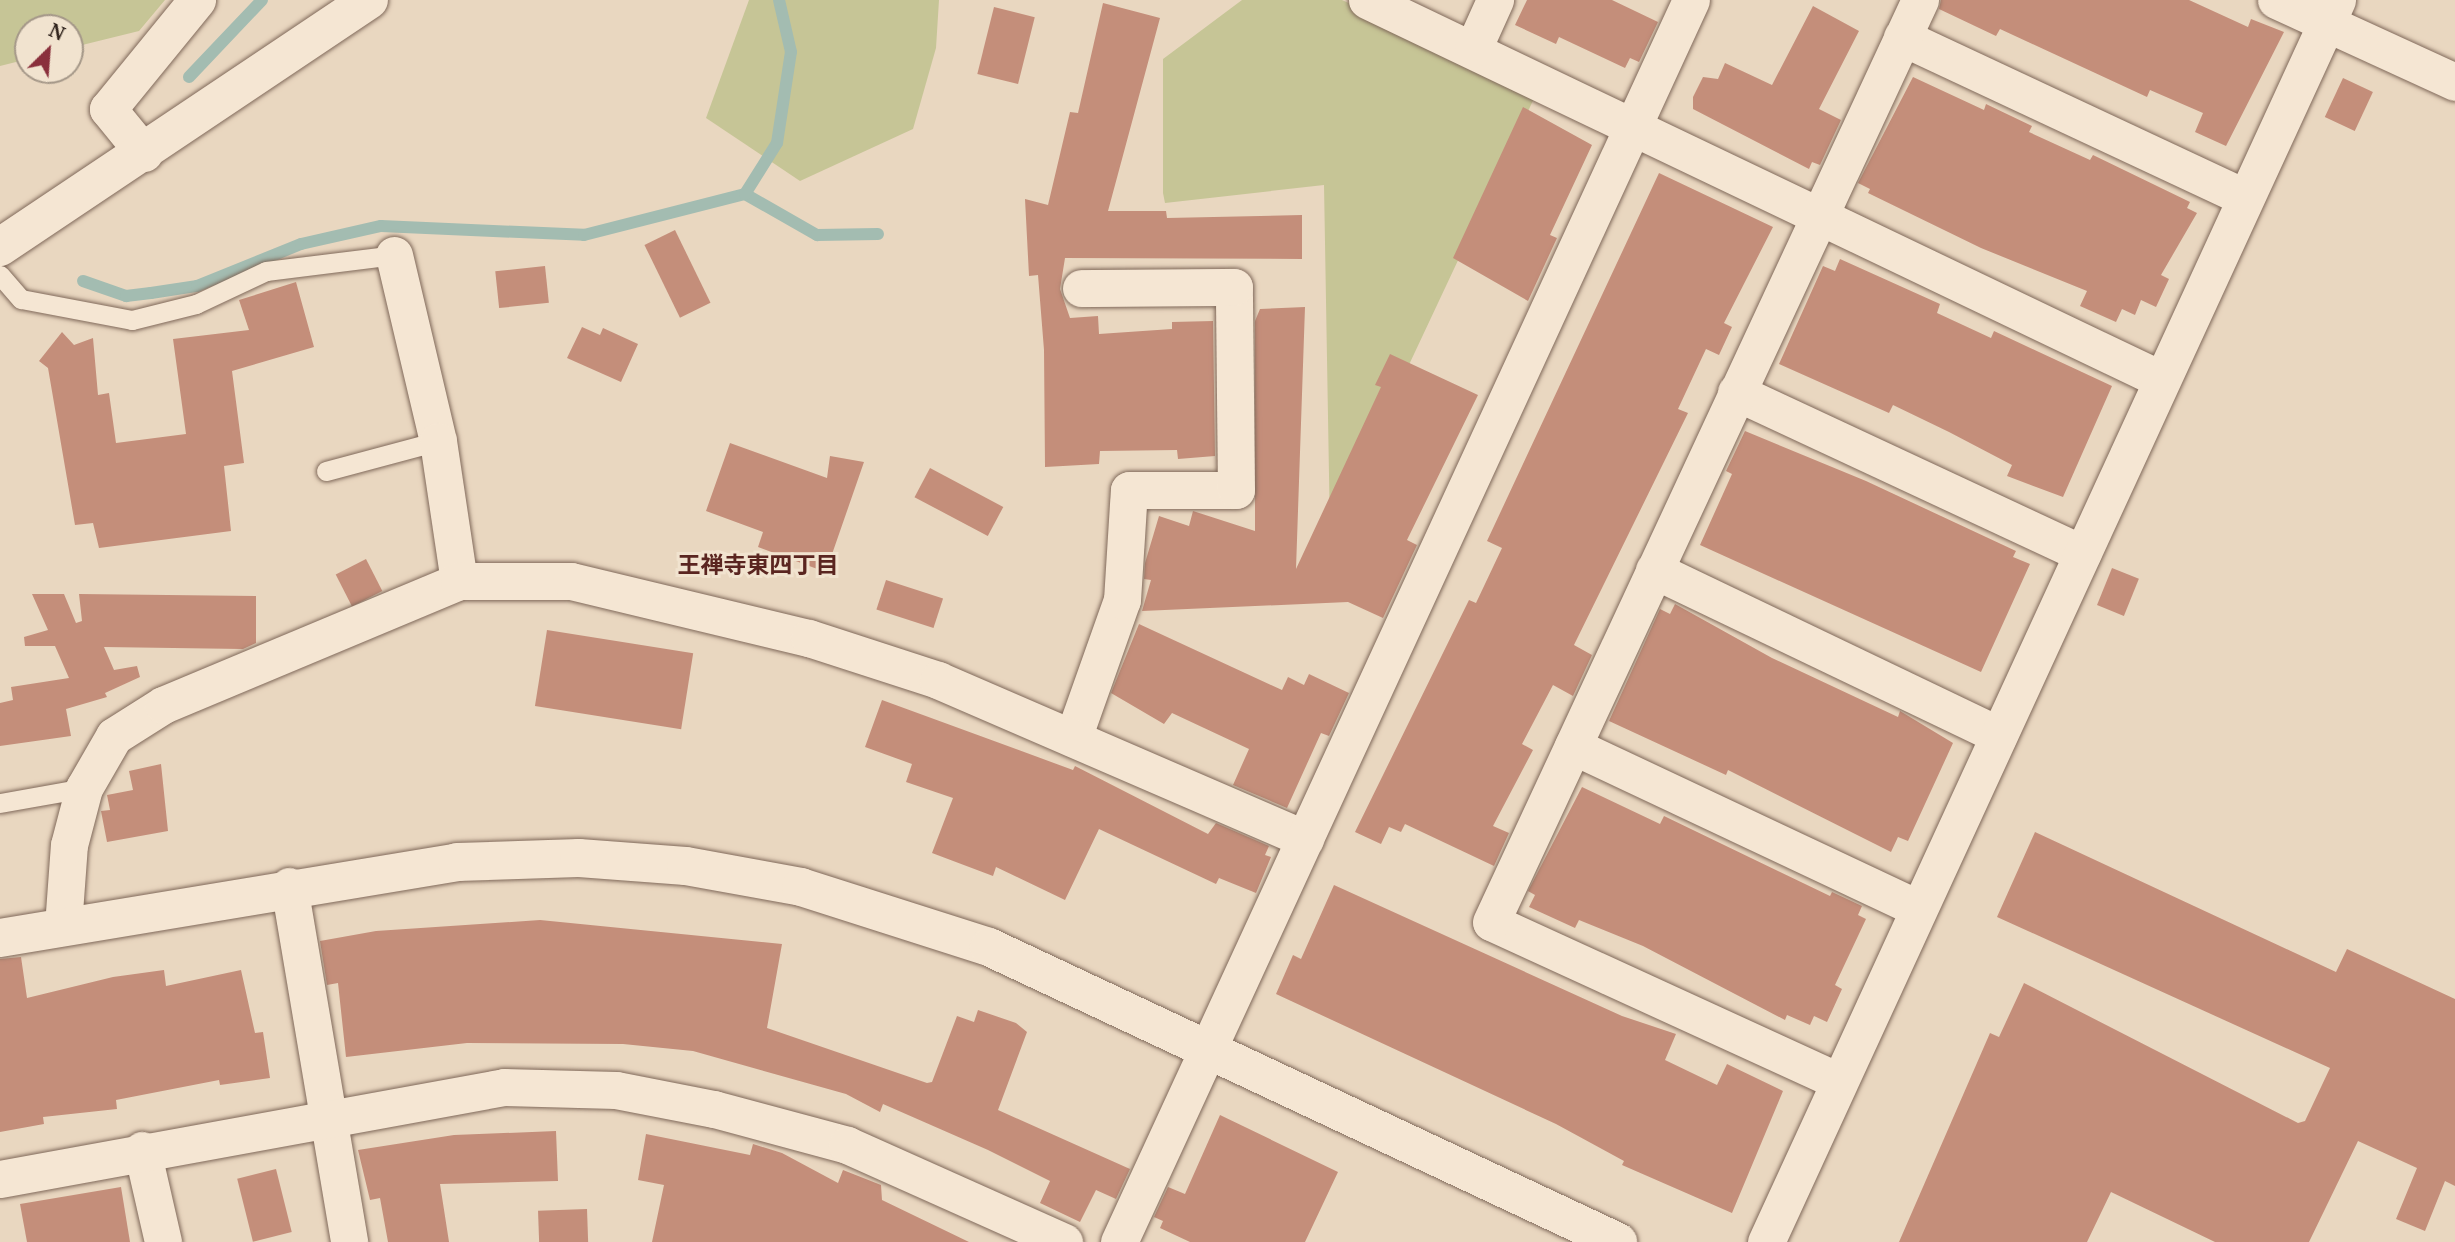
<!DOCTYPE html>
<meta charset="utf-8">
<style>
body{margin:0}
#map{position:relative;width:2455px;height:1242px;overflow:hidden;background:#e9d7c0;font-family:"Noto Serif","Noto Sans JP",serif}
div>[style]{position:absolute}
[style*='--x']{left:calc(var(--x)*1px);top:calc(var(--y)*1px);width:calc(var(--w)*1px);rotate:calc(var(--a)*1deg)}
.green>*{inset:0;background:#c6c596}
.stream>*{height:12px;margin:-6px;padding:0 6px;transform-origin:6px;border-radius:6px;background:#a3bcb1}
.building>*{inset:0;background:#c48e7a;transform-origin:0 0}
.roads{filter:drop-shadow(0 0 2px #80695a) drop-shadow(0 0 2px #80695a)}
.service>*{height:19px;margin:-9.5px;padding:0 9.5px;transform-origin:9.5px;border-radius:9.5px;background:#f5e6d3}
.minor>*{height:37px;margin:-18.5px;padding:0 18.5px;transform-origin:18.5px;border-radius:18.5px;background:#f5e6d3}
.tertiary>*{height:38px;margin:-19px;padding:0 19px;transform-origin:19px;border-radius:19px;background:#f5e6d3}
span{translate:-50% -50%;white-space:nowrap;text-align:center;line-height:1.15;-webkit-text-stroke:6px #f1e3cf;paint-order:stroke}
.neighbourhood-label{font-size:23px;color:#5a2520;font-weight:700}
.north{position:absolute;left:14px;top:14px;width:70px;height:70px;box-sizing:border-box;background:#f1e3cf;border:2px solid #a49788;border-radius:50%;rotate:25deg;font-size:19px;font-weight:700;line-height:28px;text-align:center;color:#31241d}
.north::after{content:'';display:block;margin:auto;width:24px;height:32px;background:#8a303c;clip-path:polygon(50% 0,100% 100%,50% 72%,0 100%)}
</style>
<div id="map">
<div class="green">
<i style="clip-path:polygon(0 0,165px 0,139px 31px,70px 48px,70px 28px,28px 28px,28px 59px,0 66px)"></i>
<i style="clip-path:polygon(749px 0,939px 0,936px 48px,913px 129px,800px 181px,706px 118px)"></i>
<i style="clip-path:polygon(1242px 0,1342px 0,1538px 90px,1330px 533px,1324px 185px,1165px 203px,1163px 193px,1163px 59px)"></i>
</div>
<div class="stream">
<i style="--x:189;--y:77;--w:106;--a:-46.5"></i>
<i style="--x:745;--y:194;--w:83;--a:29.7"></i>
<i style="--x:817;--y:235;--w:61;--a:-0.9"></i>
<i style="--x:83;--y:281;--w:46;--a:19.2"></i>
<i style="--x:126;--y:296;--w:25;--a:-7"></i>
<i style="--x:151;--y:293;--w:47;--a:-8.7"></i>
<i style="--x:197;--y:286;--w:112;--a:-22"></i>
<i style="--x:301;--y:244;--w:82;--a:-12.7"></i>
<i style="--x:381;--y:226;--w:203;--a:2.5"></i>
<i style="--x:584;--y:235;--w:166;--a:-14.3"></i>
<i style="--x:745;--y:194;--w:60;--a:-57.9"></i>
<i style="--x:777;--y:143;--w:92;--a:-81.3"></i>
<i style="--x:791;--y:52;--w:53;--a:-103"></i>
</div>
<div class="building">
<i style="clip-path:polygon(1527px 0,1612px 0,1658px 22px,1639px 62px,1630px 58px,1625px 68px,1559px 37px,1556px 44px,1515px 25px)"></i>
<i style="clip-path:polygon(1941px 0,2189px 0,2248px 27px,2251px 19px,2284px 32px,2226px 146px,2195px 132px,2203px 113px,2150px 90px,2147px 97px,2000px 29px,1996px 36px,1939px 9px)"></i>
<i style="clip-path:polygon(1103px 3px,1160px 18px,1108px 211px,1166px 211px,1167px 218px,1302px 215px,1302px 259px,1065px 258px,1060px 289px,1070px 318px,1098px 316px,1099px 334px,1172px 329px,1172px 322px,1213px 321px,1215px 456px,1178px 459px,1177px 450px,1100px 451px,1099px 464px,1045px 467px,1044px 350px,1038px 275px,1029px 276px,1025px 199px,1048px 205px,1070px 112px,1078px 113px)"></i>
<i style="clip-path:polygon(1813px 6px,1859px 31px,1819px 109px,1841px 120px,1820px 165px,1812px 162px,1809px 169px,1693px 109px,1693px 97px,1703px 77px,1718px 79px,1725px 63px,1772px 85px)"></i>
<i style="left:994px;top:7px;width:42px;height:69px;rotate:14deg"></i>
<i style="clip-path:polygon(1913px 77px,1984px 110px,1986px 104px,2032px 126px,2029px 132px,2090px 160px,2093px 155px,2190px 202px,2187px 208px,2197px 213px,2161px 275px,2169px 279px,2156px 307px,2141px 300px,2135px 315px,2122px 309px,2116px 322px,2080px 306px,2087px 291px,1981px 248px,1868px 193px,1870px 189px,1858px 183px)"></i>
<i style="left:2343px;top:78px;width:33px;height:43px;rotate:25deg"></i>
<i style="clip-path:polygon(1523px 107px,1592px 145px,1550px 235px,1557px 238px,1528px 301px,1453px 258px)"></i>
<i style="clip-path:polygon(1659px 173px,1773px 227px,1724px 323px,1732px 327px,1719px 355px,1706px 349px,1678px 409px,1688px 413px,1574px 645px,1592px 655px,1573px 696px,1553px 685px,1522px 744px,1533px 750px,1493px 826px,1509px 833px,1494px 866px,1405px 824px,1401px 832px,1389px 827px,1381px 844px,1355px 832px,1469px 600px,1476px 603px,1502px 548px,1487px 541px)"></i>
<i style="left:675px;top:230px;width:81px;height:34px;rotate:64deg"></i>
<i style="clip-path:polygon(1840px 259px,1940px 304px,1937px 313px,1991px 338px,1994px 331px,2112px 386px,2063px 497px,2007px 476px,2012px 465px,1949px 432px,1893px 405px,1889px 413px,1779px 364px,1823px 266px,1835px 271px)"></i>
<i style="left:545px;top:266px;width:37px;height:50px;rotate:84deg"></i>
<i style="clip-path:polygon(296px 282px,314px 347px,232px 371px,244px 463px,224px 466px,231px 531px,99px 548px,93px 523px,75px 525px,48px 368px,39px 361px,62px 332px,74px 345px,93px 338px,98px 395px,109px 393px,116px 443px,186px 434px,173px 339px,249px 330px,239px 300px)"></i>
<i style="clip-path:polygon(1305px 307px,1296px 569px,1381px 387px,1375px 385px,1390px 354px,1478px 395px,1407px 540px,1417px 545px,1383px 618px,1348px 602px,1142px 611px,1151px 580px,1144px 579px,1145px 563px,1159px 516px,1189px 526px,1193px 511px,1255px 531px,1255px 321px,1260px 309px)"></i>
<i style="clip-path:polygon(582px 327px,600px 335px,603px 328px,638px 344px,621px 382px,567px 358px)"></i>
<i style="clip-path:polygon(1745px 431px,1866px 481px,2016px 551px,2013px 557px,2030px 564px,1981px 672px,1700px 545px,1732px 474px,1726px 471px)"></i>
<i style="clip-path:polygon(730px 443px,827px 478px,830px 456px,864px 462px,830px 560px,824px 558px,820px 570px,758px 547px,763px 532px,706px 511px)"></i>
<i style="left:930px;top:468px;width:83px;height:33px;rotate:28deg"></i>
<i style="left:366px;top:559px;width:36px;height:34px;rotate:63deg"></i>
<i style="left:2112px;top:568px;width:29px;height:40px;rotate:22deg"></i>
<i style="left:886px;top:580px;width:60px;height:31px;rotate:18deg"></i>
<i style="clip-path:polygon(32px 594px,64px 594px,76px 623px,82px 621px,79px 594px,256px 596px,256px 643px,243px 649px,104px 647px,114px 670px,137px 666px,140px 677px,105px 693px,107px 697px,66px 709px,71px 736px,0 746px,0 703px,13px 700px,11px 687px,69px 678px,55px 646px,25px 646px,24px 637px,48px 630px)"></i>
<i style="clip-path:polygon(1675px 604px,1772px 658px,1898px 717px,1900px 711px,1953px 743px,1908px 841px,1898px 837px,1891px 852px,1728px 770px,1726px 775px,1609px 721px,1660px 609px,1670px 614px)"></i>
<i style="clip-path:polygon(1139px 624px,1282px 690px,1288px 677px,1304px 685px,1309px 674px,1349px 693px,1329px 736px,1321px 733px,1287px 808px,1233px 785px,1249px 749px,1172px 713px,1164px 724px,1111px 693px)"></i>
<i style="left:547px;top:630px;width:148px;height:77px;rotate:9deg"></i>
<i style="clip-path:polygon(882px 700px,1073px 770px,1075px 766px,1208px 834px,1216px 823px,1269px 846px,1265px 855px,1271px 857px,1256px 893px,1219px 878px,1216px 884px,1099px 829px,1065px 900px,996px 867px,993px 876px,932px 853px,953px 798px,906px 782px,912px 764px,865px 747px)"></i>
<i style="clip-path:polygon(161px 764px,168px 831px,107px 842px,101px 811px,110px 810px,107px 795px,133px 790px,129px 771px)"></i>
<i style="clip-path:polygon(1582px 787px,1660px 824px,1664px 816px,1830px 896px,1832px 892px,1862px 906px,1858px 915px,1866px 919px,1835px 985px,1842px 989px,1827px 1022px,1814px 1016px,1810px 1025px,1787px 1015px,1785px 1020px,1643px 946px,1579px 920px,1575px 928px,1529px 907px,1535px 895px,1528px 891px)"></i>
<i style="clip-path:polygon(2035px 832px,2336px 972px,2347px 949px,2455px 999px,2455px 1186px,2445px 1181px,2425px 1231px,2396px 1219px,2417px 1168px,2358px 1141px,2309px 1242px,2215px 1242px,2111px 1192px,2087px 1242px,1899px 1242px,1990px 1033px,1999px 1037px,2024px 983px,2298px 1123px,2305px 1121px,2330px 1068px,1997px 917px)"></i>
<i style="clip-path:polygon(1334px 885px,1622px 1016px,1676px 1034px,1665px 1060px,1717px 1085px,1727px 1064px,1783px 1091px,1732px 1213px,1622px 1165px,1624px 1161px,1556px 1124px,1276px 994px,1293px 955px,1301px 959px)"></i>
<i style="clip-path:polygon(540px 920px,782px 944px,767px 1028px,927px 1083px,932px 1082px,957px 1016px,974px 1022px,978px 1010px,1016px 1023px,1027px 1032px,998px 1110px,1130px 1169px,1116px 1199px,1096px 1190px,1080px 1222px,1040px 1203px,1050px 1181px,988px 1150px,883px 1104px,880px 1112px,846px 1094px,693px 1051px,623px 1044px,467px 1043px,346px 1057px,338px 983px,327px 985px,320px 941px,376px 931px)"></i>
<i style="clip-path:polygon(21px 957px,27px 998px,113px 977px,164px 970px,166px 986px,241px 970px,255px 1033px,263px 1032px,270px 1078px,220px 1085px,219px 1080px,116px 1100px,117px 1109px,43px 1117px,44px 1124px,0 1132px,0 959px)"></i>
<i style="clip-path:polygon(1220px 1115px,1338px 1172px,1305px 1242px,1190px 1242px,1160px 1228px,1163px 1221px,1154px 1217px,1168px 1187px,1185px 1194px)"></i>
<i style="clip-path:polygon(556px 1131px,558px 1181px,440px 1184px,449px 1242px,388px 1242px,380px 1198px,370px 1200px,358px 1150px,454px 1135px)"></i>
<i style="clip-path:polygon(646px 1134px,750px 1155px,753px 1144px,782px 1153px,838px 1183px,843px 1170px,881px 1185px,882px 1200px,969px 1242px,652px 1242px,664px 1185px,638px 1180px)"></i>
<i style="left:276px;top:1169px;width:65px;height:40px;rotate:76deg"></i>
<i style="clip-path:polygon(121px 1187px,130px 1242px,27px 1242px,20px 1204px)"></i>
<i style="left:587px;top:1209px;width:33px;height:49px;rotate:88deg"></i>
</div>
<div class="roads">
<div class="service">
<i style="--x:0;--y:275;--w:32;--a:49"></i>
<i style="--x:21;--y:299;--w:113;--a:10.7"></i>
<i style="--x:132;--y:320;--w:66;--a:-14"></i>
<i style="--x:196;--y:304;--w:77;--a:-25.2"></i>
<i style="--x:266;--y:271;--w:129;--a:-7.1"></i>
<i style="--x:326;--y:471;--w:116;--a:-15"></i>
<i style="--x:0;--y:803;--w:85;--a:-10.1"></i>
</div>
<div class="minor">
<i style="--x:1367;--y:0;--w:879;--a:25.54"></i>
<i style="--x:2276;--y:0;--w:197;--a:24.6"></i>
<i style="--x:1902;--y:37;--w:379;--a:25.1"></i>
<i style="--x:1473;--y:49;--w:54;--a:-65.8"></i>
<i style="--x:144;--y:153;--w:57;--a:-129.3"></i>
<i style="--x:108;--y:109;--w:141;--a:-50.8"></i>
<i style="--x:394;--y:255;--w:191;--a:76.7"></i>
<i style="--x:438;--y:441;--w:142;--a:81.5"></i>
<i style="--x:1736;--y:392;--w:382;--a:25"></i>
<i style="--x:1654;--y:570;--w:382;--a:25.6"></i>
<i style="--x:1073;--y:738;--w:146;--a:-70.5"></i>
<i style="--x:1122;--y:600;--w:110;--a:-86.4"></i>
<i style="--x:1129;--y:490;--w:107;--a:0"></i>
<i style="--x:1236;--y:490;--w:203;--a:-90.6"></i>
<i style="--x:1234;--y:287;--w:153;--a:179.6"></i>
<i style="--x:1573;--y:746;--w:380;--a:25.2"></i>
<i style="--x:289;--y:886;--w:361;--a:80.4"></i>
<i style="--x:63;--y:926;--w:81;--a:-85.8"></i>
<i style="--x:69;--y:845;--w:59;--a:-75.3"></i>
<i style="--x:84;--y:788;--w:60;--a:-60"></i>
<i style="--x:114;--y:736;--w:58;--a:-32.3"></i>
<i style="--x:163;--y:705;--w:321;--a:-22.7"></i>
<i style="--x:459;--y:581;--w:112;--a:0"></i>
<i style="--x:571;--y:581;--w:245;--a:13.5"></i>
<i style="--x:809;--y:638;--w:136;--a:18"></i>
<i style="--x:938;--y:680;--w:400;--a:23.4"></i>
<i style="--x:1836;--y:1080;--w:379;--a:-155.4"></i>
<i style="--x:1491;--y:922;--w:1017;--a:-65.05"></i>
<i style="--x:142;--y:1150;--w:94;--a:77.1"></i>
<i style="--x:0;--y:1179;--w:512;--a:-10.34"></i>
<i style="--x:504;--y:1087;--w:112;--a:1.5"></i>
<i style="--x:616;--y:1090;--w:100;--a:11"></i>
<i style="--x:714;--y:1109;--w:138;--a:15.1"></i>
<i style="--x:847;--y:1145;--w:238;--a:24.1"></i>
<i style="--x:1119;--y:1242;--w:1367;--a:-65.27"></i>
<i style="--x:1766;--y:1242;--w:1367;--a:-65.31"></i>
</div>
<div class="tertiary">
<i style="--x:0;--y:247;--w:444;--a:-33.8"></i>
<i style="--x:0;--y:938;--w:463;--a:-9.4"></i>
<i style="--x:457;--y:862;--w:122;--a:-1.9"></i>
<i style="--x:579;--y:858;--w:107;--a:4.3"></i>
<i style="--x:686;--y:866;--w:117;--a:10.3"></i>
<i style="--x:801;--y:887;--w:197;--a:17.7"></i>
<i style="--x:989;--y:947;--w:695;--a:25.13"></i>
</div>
</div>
<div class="neighbourhood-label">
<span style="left:758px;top:564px">王禅寺東四丁目</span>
</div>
<div class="north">N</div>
</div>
